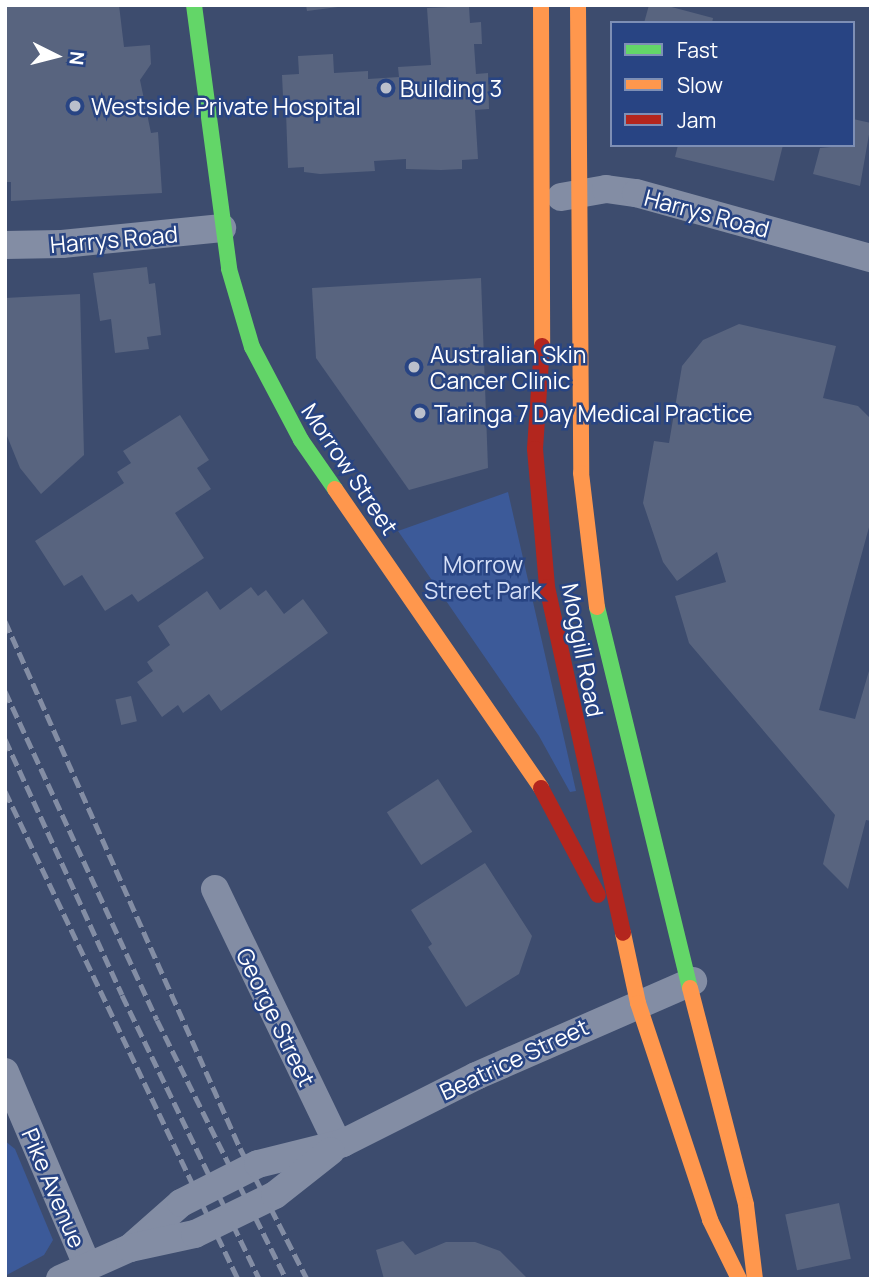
<!DOCTYPE html>
<style>
body{margin:0}
#map{position:relative;width:876px;height:1284px;overflow:hidden;background:#3d4c6e;font-family:Manrope,sans-serif}
div>[style]{position:absolute}
[style*='--x']{left:calc(var(--x)*1px);top:calc(var(--y)*1px);width:calc(var(--w)*1px);rotate:calc(var(--a)*1deg)}
.green>*{inset:0;background:#3c5a99}
.building>*{inset:0;background:#58647f;transform-origin:0 0}
.street>*{height:28px;margin:-14px;padding:0 14px;transform-origin:14px;border-radius:14px;background:#838da4}
.fast>*{height:16px;margin:-8px;padding:0 8px;transform-origin:8px;border-radius:8px;background:#63d668}
.slow>*{height:16px;margin:-8px;padding:0 8px;transform-origin:8px;border-radius:8px;background:#ff974d}
.jam>*{height:16px;margin:-8px;padding:0 8px;transform-origin:8px;border-radius:8px;background:#b3261e}
.rail>*{height:5px;margin-top:-2.5px;transform-origin:0;background:repeating-linear-gradient(90deg,#838da4 0 12px,transparent 0 17px)}
.dots>*{width:19px;height:19px;translate:-50% -50%;box-sizing:border-box;border:4px solid #284483;border-radius:50%}
span{translate:-50% -50%;white-space:nowrap;text-align:center;line-height:1.15;-webkit-text-stroke:5px #284483;paint-order:stroke}
.poi-label{font-size:23px;color:#fff}
.left{translate:0 -50%;text-align:left}
.street-label{font-size:23px;color:#fff}
.park-label{font-size:23px;color:#d5dff6}
.frame{position:absolute;inset:0;border:7px solid #fff;pointer-events:none}
.legend{position:absolute;left:610px;top:21px;width:245px;height:126px;box-sizing:border-box;background:#284483;border:2px solid #7e8fb5;margin:0;padding:9px 12px;list-style:none;font-size:21px;color:#fff}
.legend li{display:flex;align-items:center;gap:14px;height:35px}
.legend b{width:35px;border:2px solid #7e8fb5}
.north{position:absolute;left:21px;top:21px;width:70px;height:70px;-webkit-text-stroke:5px #284483;paint-order:stroke;rotate:96deg;font-size:19px;font-weight:700;line-height:28px;text-align:center;color:#fff}
.north::after{content:'';display:block;margin:auto;width:24px;height:32px;background:#fff;clip-path:polygon(50% 0,100% 100%,50% 72%,0 100%)}
</style>
<div id="map">
<div class="green">
<i style="clip-path:polygon(508px 492px,576px 791px,570px 792px,539px 736px,398px 531px)"></i>
<i style="clip-path:polygon(5px 1141px,15px 1149px,53px 1240px,44px 1255px,5px 1276px)"></i>
</div>
<div class="building">
<i style="clip-path:polygon(5px 5px,119px 5px,124px 47px,150px 45px,151px 64px,140px 80px,151px 133px,158px 132px,162px 193px,11px 201px,11px 182px,5px 182px)"></i>
<i style="clip-path:polygon(306px 5px,338px 5px,338px 7px,307px 11px)"></i>
<i style="clip-path:polygon(649px 5px,664px 5px,713px 18px,712px 23px,644px 23px)"></i>
<i style="clip-path:polygon(469px 6px,470px 23px,481px 22px,482px 44px,474px 44px,476px 74px,488px 73px,489px 109px,475px 110px,478px 159px,462px 160px,462px 169px,441px 170px,406px 169px,406px 159px,374px 161px,375px 171px,320px 174px,304px 172px,304px 167px,288px 168px,286px 112px,291px 112px,290px 97px,283px 97px,282px 75px,299px 74px,298px 56px,333px 54px,334px 73px,368px 71px,368px 79px,399px 77px,398px 67px,431px 65px,427px 8px)"></i>
<i style="clip-path:polygon(853px 119px,871px 123px,860px 186px,813px 174px,820px 148px,853px 145px)"></i>
<i style="clip-path:polygon(678px 145px,783px 145px,774px 181px,675px 157px)"></i>
<i style="clip-path:polygon(147px 267px,149px 284px,155px 283px,161px 335px,147px 337px,149px 349px,115px 353px,111px 319px,100px 321px,93px 273px)"></i>
<i style="clip-path:polygon(481px 278px,488px 468px,409px 490px,316px 358px,312px 288px)"></i>
<i style="clip-path:polygon(80px 294px,84px 455px,41px 494px,20px 468px,5px 431px,5px 298px)"></i>
<i style="clip-path:polygon(739px 324px,836px 346px,823px 398px,858px 406px,871px 419px,871px 520px,819px 710px,855px 719px,871px 664px,871px 821px,866px 820px,848px 889px,823px 864px,835px 815px,689px 643px,675px 596px,726px 582px,717px 552px,677px 581px,663px 562px,643px 503px,654px 441px,669px 443px,682px 366px,703px 340px)"></i>
<i style="clip-path:polygon(180px 415px,209px 460px,197px 468px,211px 489px,175px 513px,204px 558px,138px 602px,132px 594px,105px 611px,82px 575px,64px 586px,35px 541px,124px 483px,117px 472px,131px 463px,123px 451px)"></i>
<i style="clip-path:polygon(251px 587px,258px 596px,266px 590px,284px 614px,303px 599px,328px 633px,221px 711px,209px 694px,183px 713px,178px 705px,162px 717px,137px 682px,153px 671px,147px 662px,170px 645px,158px 626px,207px 591px,220px 610px)"></i>
<i style="left:131px;top:696px;width:26px;height:16px;rotate:77deg"></i>
<i style="left:438px;top:779px;width:63px;height:61px;rotate:57deg"></i>
<i style="clip-path:polygon(485px 863px,532px 936px,519px 974px,466px 1007px,428px 947px,432px 944px,411px 910px)"></i>
<i style="left:839px;top:1203px;width:57px;height:55px;rotate:78deg"></i>
<i style="clip-path:polygon(403px 1241px,415px 1255px,446px 1242px,475px 1242px,500px 1251px,528px 1279px,384px 1279px,376px 1250px)"></i>
</div>
<div class="street">
<i style="--x:561;--y:197;--w:46;--a:-10.1"></i>
<i style="--x:606;--y:189;--w:30;--a:8"></i>
<i style="--x:636;--y:193;--w:244;--a:15.5"></i>
<i style="--x:5;--y:245;--w:57;--a:-1"></i>
<i style="--x:62;--y:244;--w:161;--a:-5.7"></i>
<i style="--x:215;--y:889;--w:284;--a:64.3"></i>
<i style="--x:5;--y:1072;--w:210;--a:67"></i>
<i style="--x:130;--y:1248;--w:68;--a:-41.4"></i>
<i style="--x:181;--y:1203;--w:86;--a:-26.9"></i>
<i style="--x:258;--y:1164;--w:88;--a:-13.9"></i>
<i style="--x:343;--y:1143;--w:149;--a:-26.7"></i>
<i style="--x:476;--y:1076;--w:237;--a:-23.6"></i>
<i style="--x:60;--y:1279;--w:77;--a:-23.9"></i>
<i style="--x:130;--y:1248;--w:66;--a:-12.2"></i>
<i style="--x:195;--y:1234;--w:89;--a:-26"></i>
<i style="--x:275;--y:1195;--w:71;--a:-38.2"></i>
</div>
<div class="fast">
<i style="--x:194;--y:5;--w:266;--a:82.4"></i>
<i style="--x:229;--y:269;--w:81;--a:73.6"></i>
<i style="--x:252;--y:347;--w:105;--a:62.2"></i>
<i style="--x:301;--y:440;--w:60;--a:55.2"></i>
<i style="--x:597;--y:607;--w:392;--a:76.3"></i>
</div>
<div class="slow">
<i style="--x:541;--y:5;--w:341;--a:89.8"></i>
<i style="--x:578;--y:5;--w:468;--a:89.6"></i>
<i style="--x:581;--y:473;--w:135;--a:83.2"></i>
<i style="--x:335;--y:489;--w:363;--a:55.4"></i>
<i style="--x:623;--y:933;--w:72;--a:77.9"></i>
<i style="--x:638;--y:1003;--w:229;--a:71.6"></i>
<i style="--x:710;--y:1220;--w:66;--a:63.8"></i>
<i style="--x:690;--y:988;--w:224;--a:75.5"></i>
<i style="--x:746;--y:1205;--w:75;--a:83.1"></i>
</div>
<div class="jam">
<i style="--x:542;--y:346;--w:103;--a:93.9"></i>
<i style="--x:535;--y:449;--w:139;--a:85"></i>
<i style="--x:547;--y:587;--w:354;--a:77.6"></i>
<i style="--x:541;--y:788;--w:121;--a:62"></i>
</div>
<div class="rail">
<i style="--x:5;--y:621;--w:577;--a:65.97"></i>
<i style="--x:240;--y:1148;--w:147;--a:62.9"></i>
<i style="--x:5;--y:691;--w:362;--a:65.2"></i>
<i style="--x:157;--y:1020;--w:289;--a:63.5"></i>
<i style="--x:5;--y:739;--w:281;--a:65.4"></i>
<i style="--x:122;--y:995;--w:315;--a:64.2"></i>
<i style="--x:5;--y:791;--w:541;--a:64.48"></i>
</div>
<div class="dots">
<i style="left:386px;top:88px;background:#bbc0cc"></i>
<i style="left:75px;top:106px;background:#bbc0cc"></i>
<i style="left:414px;top:367px;background:#bbc0cc"></i>
<i style="left:420px;top:413px;background:#bbc0cc"></i>
</div>
<div class="poi-label">
<span class="left" style="left:400px;top:88px">Building 3</span>
<span class="left" style="left:91px;top:106px">Westside Private Hospital</span>
<span class="left" style="left:430px;top:367px">Australian Skin<br>Cancer Clinic</span>
<span class="left" style="left:434px;top:413px">Taringa 7 Day Medical Practice</span>
</div>
<div class="street-label">
<span style="left:707px;top:213px;rotate:15deg">Harrys Road</span>
<span style="left:114px;top:239px;rotate:-5deg">Harrys Road</span>
<span style="left:350px;top:469px;rotate:56deg">Morrow Street</span>
<span style="left:583px;top:650px;rotate:79deg">Moggill Road</span>
<span style="left:276px;top:1017px;rotate:64deg">George Street</span>
<span style="left:514px;top:1059px;rotate:-25deg">Beatrice Street</span>
<span style="left:54px;top:1188px;rotate:67deg">Pike Avenue</span>
</div>
<div class="park-label">
<span style="left:483px;top:577px">Morrow<br>Street Park</span>
</div>
<div class="frame"></div>
<ul class="legend">
<li><b style="height:9px;background:#63d668"></b>Fast</li>
<li><b style="height:9px;background:#ff974d"></b>Slow</li>
<li><b style="height:9px;background:#b3261e"></b>Jam</li>
</ul>
<div class="north">N</div>
</div>
